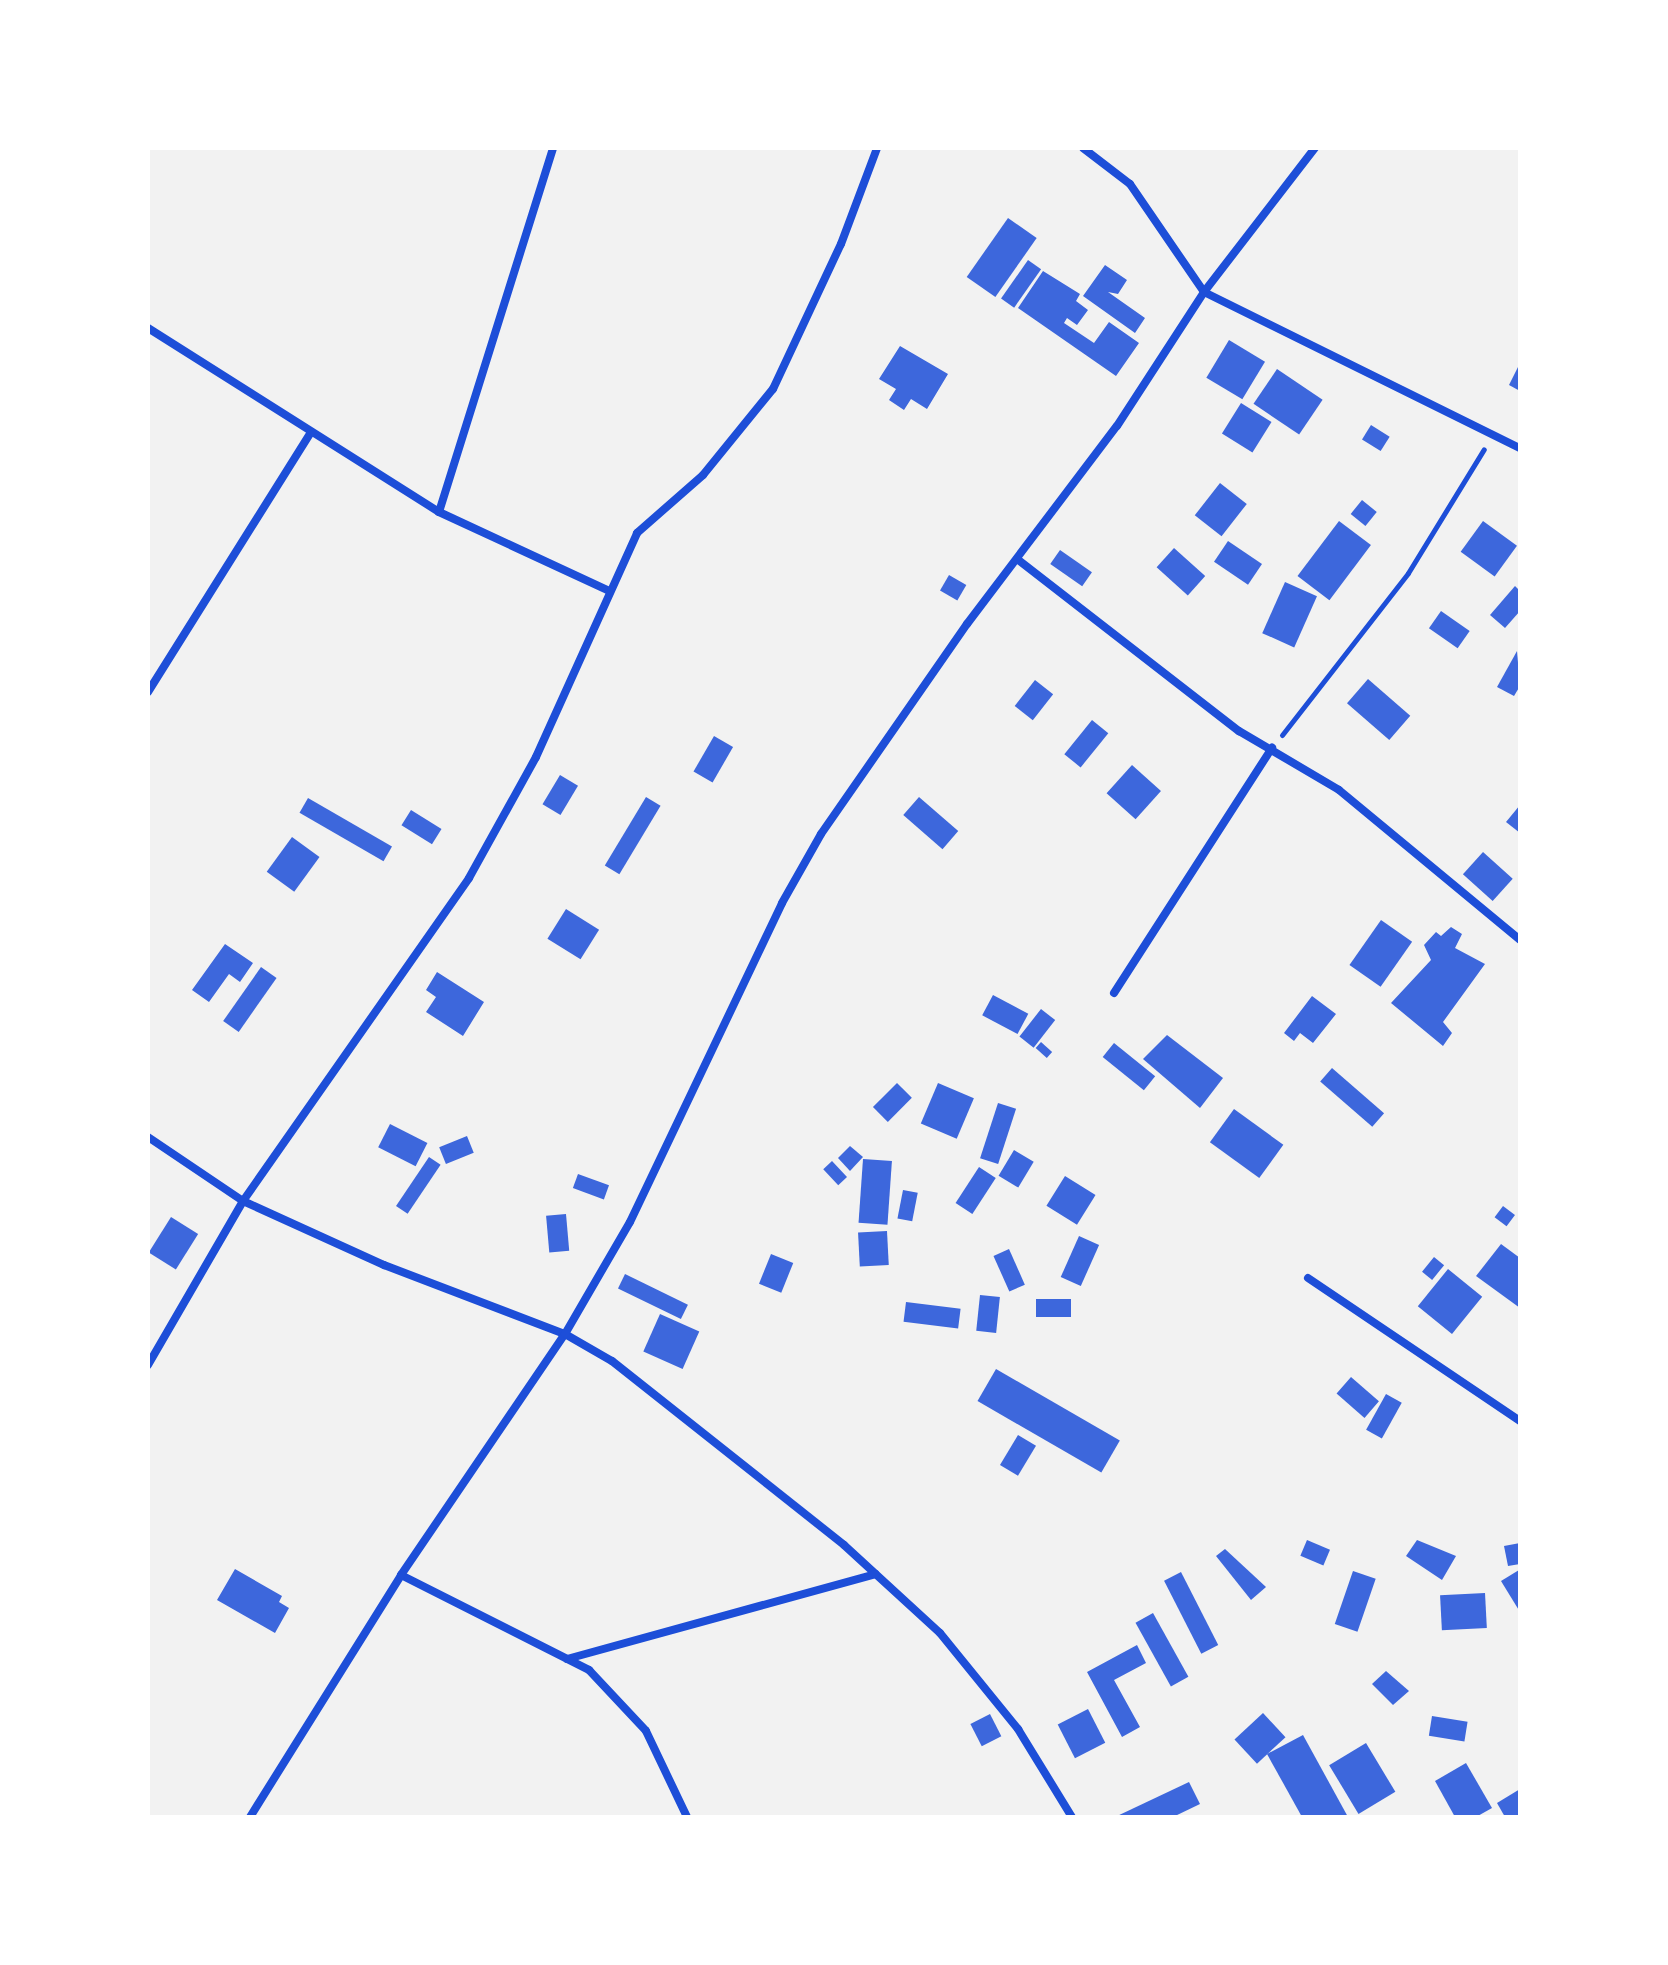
<!DOCTYPE html>
<style>
body{margin:0}
#map{position:relative;width:1668px;height:1965px;overflow:hidden;background:#f2f2f2;font-family:Montserrat,sans-serif}
div>[style]{position:absolute}
[style*='--x']{left:calc(var(--x)*1px);top:calc(var(--y)*1px);width:calc(var(--w)*1px);rotate:calc(var(--a)*1deg)}
.building>*{inset:0;background:#3d67dc;transform-origin:0 0}
.path>*{height:5px;margin:-2.5px;padding:0 2.5px;transform-origin:2.5px;border-radius:2.5px;background:#1d4ed8}
.minor>*{height:8px;margin:-4px;padding:0 4px;transform-origin:4px;border-radius:4px;background:#1d4ed8}
span{translate:-50% -50%;white-space:nowrap;text-align:center;line-height:1.15;-webkit-text-stroke:6px #fff;paint-order:stroke}
.frame{position:absolute;inset:0;border:150px solid #fff;pointer-events:none}
</style>
<div id="map">
<div class="building">
<i style="left:1008px;top:218px;width:35px;height:72px;rotate:35deg"></i>
<i style="left:1028px;top:260px;width:16px;height:47px;rotate:35deg"></i>
<i style="clip-path:polygon(1105px 265px,1127px 280px,1118px 294px,1108px 292px,1145px 318px,1135px 333px,1083px 296px)"></i>
<i style="clip-path:polygon(1043px 271px,1080px 294px,1076px 301px,1088px 310px,1077px 325px,1067px 318px,1064px 323px,1094px 343px,1109px 322px,1139px 343px,1116px 376px,1018px 308px)"></i>
<i style="left:1229px;top:340px;width:42px;height:44px;rotate:31deg"></i>
<i style="clip-path:polygon(900px 346px,948px 374px,927px 409px,911px 399px,904px 410px,889px 400px,896px 389px,879px 379px)"></i>
<i style="clip-path:polygon(1520px 363px,1520px 391px,1509px 385px)"></i>
<i style="left:1277px;top:369px;width:55px;height:42px;rotate:34deg"></i>
<i style="left:1241px;top:403px;width:36px;height:36px;rotate:32deg"></i>
<i style="left:1371px;top:425px;width:22px;height:17px;rotate:32deg"></i>
<i style="left:1220px;top:483px;width:34px;height:41px;rotate:38deg"></i>
<i style="left:1362px;top:500px;width:19px;height:18px;rotate:39deg"></i>
<i style="left:1339px;top:521px;width:40px;height:69px;rotate:37deg"></i>
<i style="left:1483px;top:521px;width:42px;height:38px;rotate:36deg"></i>
<i style="left:1228px;top:541px;width:41px;height:25px;rotate:34deg"></i>
<i style="left:1174px;top:548px;width:42px;height:26px;rotate:42deg"></i>
<i style="left:1060px;top:550px;width:39px;height:17px;rotate:35deg"></i>
<i style="left:949px;top:575px;width:20px;height:18px;rotate:30deg"></i>
<i style="left:1285px;top:582px;width:35px;height:56px;rotate:24deg"></i>
<i style="clip-path:polygon(1515px 586px,1520px 591px,1520px 611px,1505px 628px,1490px 615px)"></i>
<i style="left:1441px;top:611px;width:35px;height:21px;rotate:35deg"></i>
<i style="clip-path:polygon(1517px 651px,1520px 686px,1514px 696px,1497px 687px)"></i>
<i style="left:1368px;top:679px;width:56px;height:32px;rotate:41deg"></i>
<i style="left:1035px;top:680px;width:23px;height:33px;rotate:38deg"></i>
<i style="left:1092px;top:720px;width:21px;height:44px;rotate:39deg"></i>
<i style="left:714px;top:736px;width:22px;height:41px;rotate:30deg"></i>
<i style="left:1132px;top:765px;width:39px;height:38px;rotate:42deg"></i>
<i style="left:560px;top:775px;width:21px;height:34px;rotate:31deg"></i>
<i style="left:646px;top:797px;width:17px;height:80px;rotate:31deg"></i>
<i style="left:919px;top:797px;width:52px;height:24px;rotate:41deg"></i>
<i style="left:308px;top:798px;width:97px;height:17px;rotate:30deg"></i>
<i style="clip-path:polygon(1520px 805px,1520px 833px,1506px 822px)"></i>
<i style="left:411px;top:810px;width:36px;height:18px;rotate:32deg"></i>
<i style="left:292px;top:837px;width:34px;height:43px;rotate:36deg"></i>
<i style="left:1483px;top:852px;width:40px;height:30px;rotate:42deg"></i>
<i style="left:566px;top:909px;width:39px;height:35px;rotate:32deg"></i>
<i style="left:1381px;top:920px;width:38px;height:55px;rotate:35deg"></i>
<i style="clip-path:polygon(1451px 927px,1462px 934px,1455px 948px,1485px 964px,1443px 1022px,1452px 1033px,1443px 1046px,1391px 1003px,1431px 960px,1424px 945px,1436px 932px,1441px 936px)"></i>
<i style="clip-path:polygon(225px 944px,253px 963px,240px 982px,229px 974px,209px 1002px,192px 990px)"></i>
<i style="left:261px;top:967px;width:19px;height:66px;rotate:35deg"></i>
<i style="clip-path:polygon(437px 972px,484px 1002px,463px 1036px,426px 1012px,436px 997px,426px 990px)"></i>
<i style="left:993px;top:995px;width:40px;height:23px;rotate:28deg"></i>
<i style="clip-path:polygon(1312px 996px,1336px 1014px,1313px 1043px,1300px 1033px,1294px 1041px,1284px 1033px)"></i>
<i style="left:1041px;top:1009px;width:18px;height:35px;rotate:38deg"></i>
<i style="clip-path:polygon(1167px 1035px,1223px 1078px,1200px 1108px,1143px 1059px)"></i>
<i style="left:1041px;top:1042px;width:15px;height:8px;rotate:42deg"></i>
<i style="left:1114px;top:1043px;width:53px;height:18px;rotate:39deg"></i>
<i style="left:1332px;top:1068px;width:69px;height:18px;rotate:41deg"></i>
<i style="left:897px;top:1083px;width:21px;height:34px;rotate:45deg"></i>
<i style="left:938px;top:1083px;width:39px;height:44px;rotate:23deg"></i>
<i style="left:998px;top:1103px;width:19px;height:58px;rotate:18deg"></i>
<i style="left:1234px;top:1109px;width:61px;height:41px;rotate:36deg"></i>
<i style="left:390px;top:1124px;width:42px;height:26px;rotate:27deg"></i>
<i style="left:467px;top:1136px;width:18px;height:30px;rotate:68deg"></i>
<i style="clip-path:polygon(850px 1146px,863px 1157px,850px 1171px,838px 1158px)"></i>
<i style="left:1014px;top:1150px;width:23px;height:30px;rotate:31deg"></i>
<i style="left:429px;top:1157px;width:14px;height:59px;rotate:34deg"></i>
<i style="left:863px;top:1159px;width:29px;height:64px;rotate:4deg"></i>
<i style="left:832px;top:1161px;width:22px;height:12px;rotate:47deg"></i>
<i style="left:979px;top:1167px;width:20px;height:43px;rotate:33deg"></i>
<i style="left:578px;top:1174px;width:33px;height:15px;rotate:20deg"></i>
<i style="left:1065px;top:1176px;width:36px;height:35px;rotate:32deg"></i>
<i style="left:903px;top:1190px;width:15px;height:29px;rotate:11deg"></i>
<i style="left:1503px;top:1206px;width:15px;height:14px;rotate:37deg"></i>
<i style="left:566px;top:1214px;width:37px;height:20px;rotate:85deg"></i>
<i style="left:171px;top:1217px;width:32px;height:42px;rotate:32deg"></i>
<i style="left:887px;top:1231px;width:34px;height:29px;rotate:87deg"></i>
<i style="left:1079px;top:1236px;width:22px;height:45px;rotate:24deg"></i>
<i style="clip-path:polygon(1501px 1244px,1520px 1258px,1520px 1308px,1476px 1276px)"></i>
<i style="left:1009px;top:1249px;width:39px;height:17px;rotate:66deg"></i>
<i style="left:771px;top:1254px;width:24px;height:32px;rotate:22deg"></i>
<i style="left:1434px;top:1257px;width:13px;height:19px;rotate:39deg"></i>
<i style="left:1448px;top:1269px;width:44px;height:48px;rotate:39deg"></i>
<i style="left:625px;top:1274px;width:70px;height:16px;rotate:26deg"></i>
<i style="left:980px;top:1295px;width:20px;height:36px;rotate:6deg"></i>
<i style="left:1036px;top:1299px;width:35px;height:18px"></i>
<i style="left:906px;top:1302px;width:55px;height:20px;rotate:7deg"></i>
<i style="left:660px;top:1314px;width:43px;height:41px;rotate:24deg"></i>
<i style="left:996px;top:1369px;width:143px;height:37px;rotate:30deg"></i>
<i style="left:1351px;top:1377px;width:37px;height:22px;rotate:41deg"></i>
<i style="left:1386px;top:1394px;width:18px;height:41px;rotate:29deg"></i>
<i style="left:1018px;top:1435px;width:21px;height:35px;rotate:31deg"></i>
<i style="left:1307px;top:1540px;width:25px;height:17px;rotate:23deg"></i>
<i style="clip-path:polygon(1417px 1540px,1456px 1556px,1442px 1580px,1406px 1556px)"></i>
<i style="clip-path:polygon(1520px 1543px,1520px 1564px,1508px 1566px,1504px 1546px)"></i>
<i style="clip-path:polygon(1225px 1549px,1266px 1587px,1251px 1600px,1216px 1556px)"></i>
<i style="clip-path:polygon(235px 1569px,282px 1596px,279px 1602px,289px 1608px,275px 1633px,217px 1600px)"></i>
<i style="clip-path:polygon(1519px 1570px,1520px 1572px,1520px 1612px,1501px 1581px)"></i>
<i style="left:1353px;top:1571px;width:24px;height:56px;rotate:19deg"></i>
<i style="left:1181px;top:1572px;width:82px;height:19px;rotate:63deg"></i>
<i style="left:1485px;top:1593px;width:35px;height:45px;rotate:87deg"></i>
<i style="left:1153px;top:1613px;width:73px;height:20px;rotate:61deg"></i>
<i style="clip-path:polygon(1137px 1645px,1146px 1663px,1114px 1680px,1140px 1727px,1122px 1737px,1087px 1672px)"></i>
<i style="clip-path:polygon(1386px 1671px,1409px 1691px,1393px 1705px,1372px 1684px)"></i>
<i style="left:1088px;top:1709px;width:38px;height:34px;rotate:63deg"></i>
<i style="left:1263px;top:1713px;width:33px;height:39px;rotate:47deg"></i>
<i style="left:990px;top:1714px;width:25px;height:22px;rotate:63deg"></i>
<i style="left:1432px;top:1716px;width:36px;height:20px;rotate:9deg"></i>
<i style="clip-path:polygon(1303px 1735px,1348px 1817px,1302px 1817px,1267px 1754px)"></i>
<i style="left:1366px;top:1743px;width:57px;height:43px;rotate:59deg"></i>
<i style="clip-path:polygon(1466px 1763px,1492px 1808px,1476px 1817px,1455px 1817px,1435px 1781px)"></i>
<i style="clip-path:polygon(1189px 1782px,1200px 1804px,1173px 1817px,1115px 1817px)"></i>
<i style="clip-path:polygon(1520px 1789px,1520px 1817px,1505px 1817px,1497px 1803px)"></i>
</div>
<div class="path">
<i style="--x:1282;--y:735;--w:205;--a:-52.1"></i>
<i style="--x:1408;--y:573;--w:145;--a:-58.5"></i>
</div>
<div class="minor">
<i style="--x:1083;--y:148;--w:59;--a:37.5"></i>
<i style="--x:1130;--y:184;--w:131;--a:55.6"></i>
<i style="--x:1204;--y:292;--w:352;--a:26.3"></i>
<i style="--x:148;--y:328;--w:344;--a:32.3"></i>
<i style="--x:439;--y:512;--w:187;--a:24.9"></i>
<i style="--x:439;--y:512;--w:381;--a:-72.6"></i>
<i style="--x:1017;--y:559;--w:281;--a:37.8"></i>
<i style="--x:1239;--y:731;--w:116;--a:30.5"></i>
<i style="--x:1339;--y:790;--w:235;--a:39.6"></i>
<i style="--x:148;--y:692;--w:307;--a:-57.9"></i>
<i style="--x:1114;--y:993;--w:292;--a:-57.2"></i>
<i style="--x:148;--y:1137;--w:115;--a:34"></i>
<i style="--x:243;--y:1201;--w:155;--a:24.4"></i>
<i style="--x:384;--y:1265;--w:194;--a:20.9"></i>
<i style="--x:565;--y:1334;--w:54;--a:29.9"></i>
<i style="--x:612;--y:1361;--w:296;--a:38.4"></i>
<i style="--x:844;--y:1545;--w:130;--a:42.5"></i>
<i style="--x:940;--y:1633;--w:124;--a:50.9"></i>
<i style="--x:1018;--y:1729;--w:103;--a:58.5"></i>
<i style="--x:1308;--y:1278;--w:256;--a:34"></i>
<i style="--x:148;--y:1365;--w:190;--a:-59.9"></i>
<i style="--x:243;--y:1201;--w:394;--a:-55"></i>
<i style="--x:469;--y:878;--w:138;--a:-61"></i>
<i style="--x:536;--y:757;--w:246;--a:-65.7"></i>
<i style="--x:637;--y:533;--w:88;--a:-41.3"></i>
<i style="--x:703;--y:475;--w:111;--a:-50.9"></i>
<i style="--x:773;--y:389;--w:160;--a:-64.9"></i>
<i style="--x:841;--y:244;--w:103;--a:-69.4"></i>
<i style="--x:401;--y:1575;--w:211;--a:26.8"></i>
<i style="--x:589;--y:1670;--w:83;--a:46.9"></i>
<i style="--x:646;--y:1731;--w:95;--a:64.5"></i>
<i style="--x:567;--y:1659;--w:320;--a:-15.4"></i>
<i style="--x:250;--y:1817;--w:285;--a:-58"></i>
<i style="--x:401;--y:1575;--w:292;--a:-55.8"></i>
<i style="--x:565;--y:1334;--w:129;--a:-59.9"></i>
<i style="--x:630;--y:1222;--w:353;--a:-64.5"></i>
<i style="--x:782;--y:903;--w:79;--a:-60.5"></i>
<i style="--x:821;--y:834;--w:256;--a:-55.2"></i>
<i style="--x:967;--y:624;--w:248;--a:-52.9"></i>
<i style="--x:1117;--y:426;--w:160;--a:-57"></i>
<i style="--x:1204;--y:292;--w:182;--a:-52.4"></i>
</div>
<div class="frame"></div>
</div>
